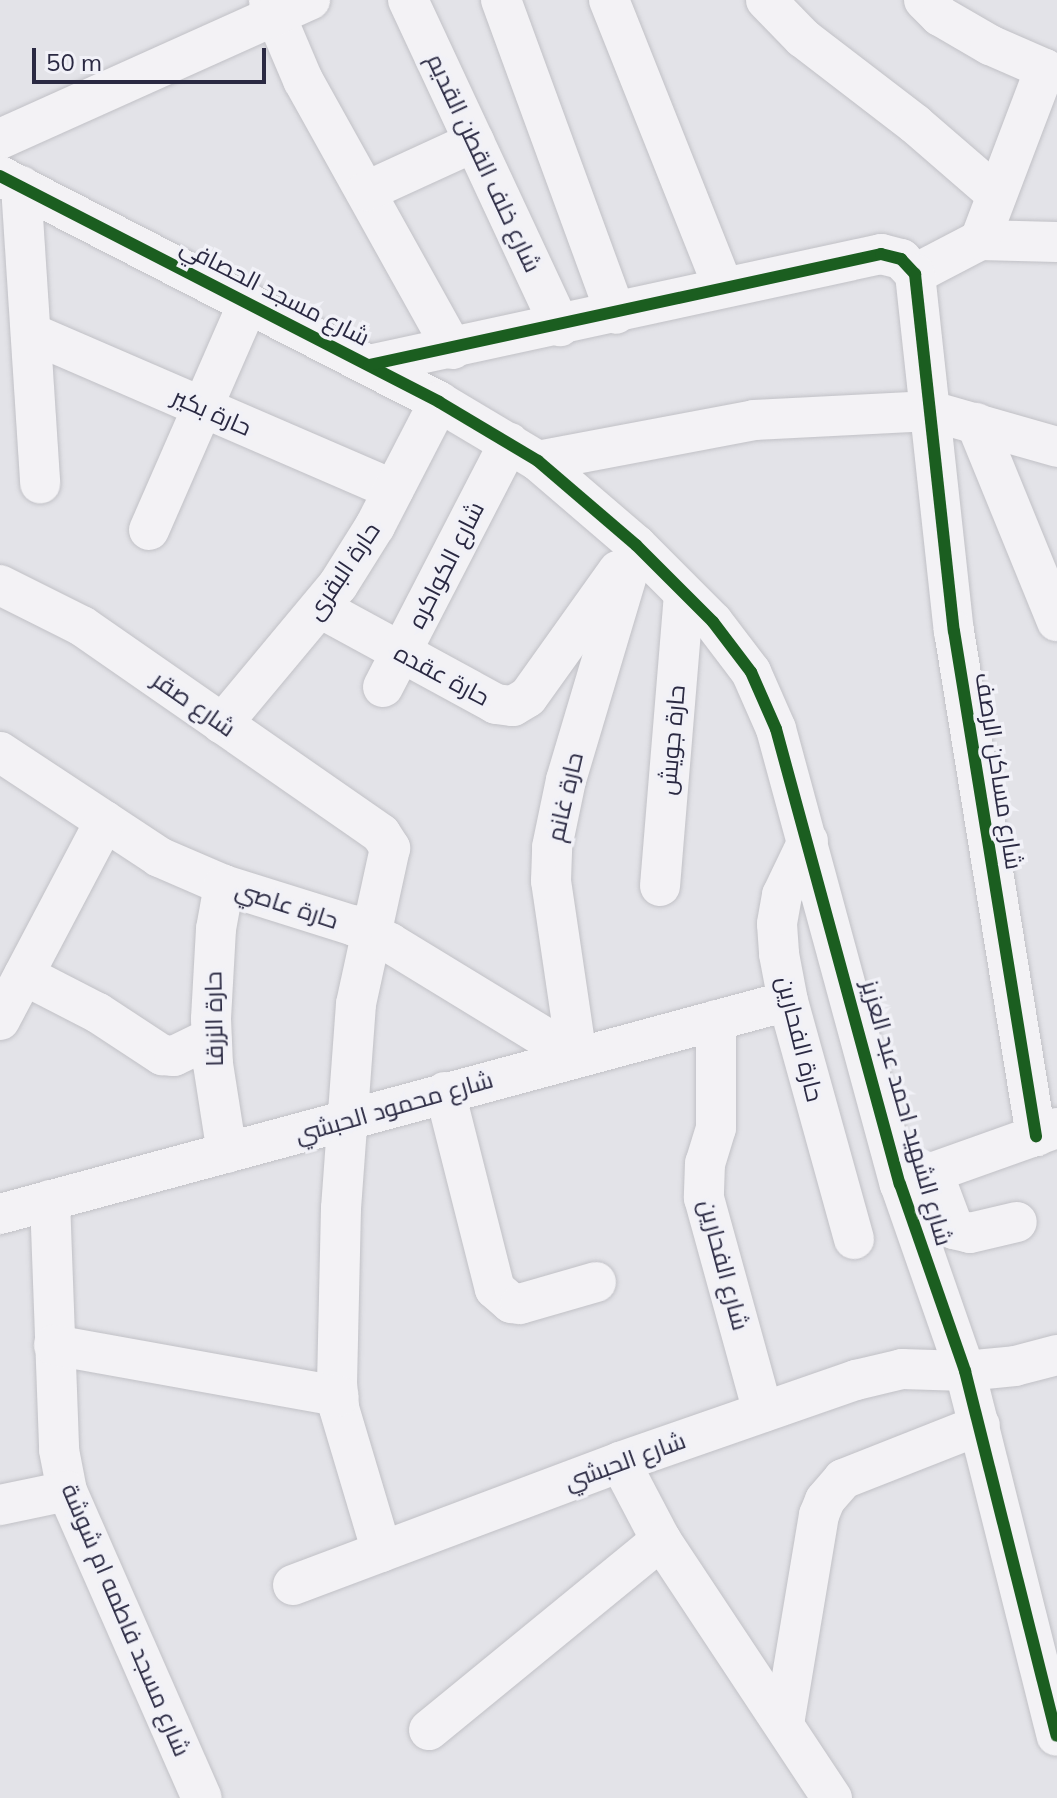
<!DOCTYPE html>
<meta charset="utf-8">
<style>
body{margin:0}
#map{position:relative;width:1057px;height:1798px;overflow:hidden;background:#e3e3e8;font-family:Mulish,Cairo,sans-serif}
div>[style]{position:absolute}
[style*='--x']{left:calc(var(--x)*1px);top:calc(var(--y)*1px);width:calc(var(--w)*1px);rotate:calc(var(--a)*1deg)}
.roads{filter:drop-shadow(0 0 2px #c1c1c6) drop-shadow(0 0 2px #c1c1c6)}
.minor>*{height:40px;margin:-20px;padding:0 20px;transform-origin:20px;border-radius:20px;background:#f3f2f5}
.cycleway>*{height:12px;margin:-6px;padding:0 6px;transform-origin:6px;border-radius:6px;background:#1b5e20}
span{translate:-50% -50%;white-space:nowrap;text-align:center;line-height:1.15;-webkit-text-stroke:7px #f1f1f7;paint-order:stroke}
.street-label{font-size:24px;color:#2a2942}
.scale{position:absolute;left:32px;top:48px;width:234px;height:36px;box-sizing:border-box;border:4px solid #2a2942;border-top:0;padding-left:10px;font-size:24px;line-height:28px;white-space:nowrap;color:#2a2942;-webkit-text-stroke:6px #f1f1f7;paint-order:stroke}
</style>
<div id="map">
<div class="roads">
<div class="minor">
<i style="--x:269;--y:0;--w:87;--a:67"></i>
<i style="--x:303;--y:80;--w:308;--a:60.9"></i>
<i style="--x:408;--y:0;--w:360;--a:65"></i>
<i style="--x:501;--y:0;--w:334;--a:69.9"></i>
<i style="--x:609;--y:0;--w:309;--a:68.3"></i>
<i style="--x:766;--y:0;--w:53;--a:45.8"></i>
<i style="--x:803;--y:38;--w:141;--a:37.5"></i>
<i style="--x:915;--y:124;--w:108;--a:40.9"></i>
<i style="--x:924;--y:0;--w:23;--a:45"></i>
<i style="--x:940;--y:16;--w:58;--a:30.1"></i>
<i style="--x:990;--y:45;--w:60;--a:23.6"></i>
<i style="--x:0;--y:139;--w:340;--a:-24.2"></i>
<i style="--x:0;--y:176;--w:494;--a:27.2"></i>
<i style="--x:439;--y:402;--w:115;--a:30.8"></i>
<i style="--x:538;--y:461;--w:129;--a:40.6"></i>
<i style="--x:636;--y:545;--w:109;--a:45"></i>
<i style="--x:713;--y:622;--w:63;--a:52.8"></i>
<i style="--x:751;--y:672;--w:62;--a:66.3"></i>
<i style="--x:776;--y:729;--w:472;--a:74.8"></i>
<i style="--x:900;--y:1184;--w:198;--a:70.8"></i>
<i style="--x:965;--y:1371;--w:376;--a:75.9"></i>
<i style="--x:21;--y:186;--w:298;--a:86.3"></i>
<i style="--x:367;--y:191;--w:118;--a:-24.6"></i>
<i style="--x:980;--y:240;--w:77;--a:1.5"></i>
<i style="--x:915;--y:274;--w:73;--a:-27.6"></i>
<i style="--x:980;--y:240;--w:183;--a:-69.2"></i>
<i style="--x:31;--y:333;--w:395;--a:23.4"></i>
<i style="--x:369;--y:365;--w:524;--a:-12.23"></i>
<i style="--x:881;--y:254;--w:21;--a:14"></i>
<i style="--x:901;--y:259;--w:21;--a:47"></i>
<i style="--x:915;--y:274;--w:359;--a:83.8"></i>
<i style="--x:954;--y:631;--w:512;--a:80.78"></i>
<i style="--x:976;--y:423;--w:214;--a:67.8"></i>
<i style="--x:538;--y:461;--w:220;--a:-10.7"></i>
<i style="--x:754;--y:420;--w:177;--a:-2.9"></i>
<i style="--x:931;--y:411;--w:131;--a:15.9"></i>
<i style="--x:149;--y:530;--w:248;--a:-66.4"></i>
<i style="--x:0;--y:585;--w:92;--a:26.6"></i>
<i style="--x:82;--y:626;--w:364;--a:34.8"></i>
<i style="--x:381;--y:834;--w:17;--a:57"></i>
<i style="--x:390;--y:848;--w:160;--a:102.3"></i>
<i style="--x:356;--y:1004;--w:205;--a:94.2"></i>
<i style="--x:341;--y:1208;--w:175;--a:91.3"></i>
<i style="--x:337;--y:1383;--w:25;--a:85"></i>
<i style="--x:339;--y:1408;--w:150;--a:73.4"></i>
<i style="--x:320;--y:608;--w:200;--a:28.6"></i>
<i style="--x:496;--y:704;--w:17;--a:7"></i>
<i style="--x:513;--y:706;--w:17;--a:-31"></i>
<i style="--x:528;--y:697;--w:155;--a:-54.5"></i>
<i style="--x:383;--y:687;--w:275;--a:-62.7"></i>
<i style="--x:222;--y:724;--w:181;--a:-50.2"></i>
<i style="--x:338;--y:585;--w:70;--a:-57.9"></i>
<i style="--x:375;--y:526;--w:140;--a:-62.7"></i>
<i style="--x:0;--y:752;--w:191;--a:33.4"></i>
<i style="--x:159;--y:857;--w:71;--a:23.3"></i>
<i style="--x:224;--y:885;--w:134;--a:17.4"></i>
<i style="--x:352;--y:925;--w:42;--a:25.3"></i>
<i style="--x:390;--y:943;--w:219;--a:31.4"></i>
<i style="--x:808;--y:841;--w:60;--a:115.7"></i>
<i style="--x:782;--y:895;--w:29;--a:100"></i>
<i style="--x:777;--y:924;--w:30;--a:86"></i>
<i style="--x:779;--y:954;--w:48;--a:79.2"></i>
<i style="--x:788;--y:1001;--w:247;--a:74.5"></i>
<i style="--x:224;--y:885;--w:45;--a:100.3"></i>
<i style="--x:216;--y:929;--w:90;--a:93.2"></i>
<i style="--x:211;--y:1019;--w:45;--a:87.5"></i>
<i style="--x:213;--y:1064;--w:90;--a:81.1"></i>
<i style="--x:660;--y:886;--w:293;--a:-85.3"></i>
<i style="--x:24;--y:975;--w:83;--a:27.2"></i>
<i style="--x:98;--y:1013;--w:77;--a:33.3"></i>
<i style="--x:162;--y:1055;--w:12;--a:5"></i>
<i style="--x:174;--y:1056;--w:41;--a:-25.9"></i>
<i style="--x:0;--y:1020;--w:225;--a:-62.2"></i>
<i style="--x:716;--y:1020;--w:108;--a:90"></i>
<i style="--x:716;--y:1128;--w:37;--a:107"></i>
<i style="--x:705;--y:1163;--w:35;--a:92"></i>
<i style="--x:704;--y:1198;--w:222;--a:74.6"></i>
<i style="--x:577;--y:1057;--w:178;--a:-98.4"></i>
<i style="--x:551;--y:881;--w:34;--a:-88"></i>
<i style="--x:552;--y:847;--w:68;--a:-78.2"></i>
<i style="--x:566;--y:780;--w:245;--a:-73.4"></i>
<i style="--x:445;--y:1092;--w:203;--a:75.8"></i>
<i style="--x:495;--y:1289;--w:21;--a:41"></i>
<i style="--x:511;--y:1303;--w:9;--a:6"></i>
<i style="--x:520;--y:1304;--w:79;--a:-16.1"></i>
<i style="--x:933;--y:1173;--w:60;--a:69.4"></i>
<i style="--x:954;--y:1229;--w:16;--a:14"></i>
<i style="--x:970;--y:1233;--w:48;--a:-13.2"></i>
<i style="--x:900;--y:1184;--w:167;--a:-19.6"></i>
<i style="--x:50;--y:1200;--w:250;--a:87.9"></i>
<i style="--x:59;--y:1450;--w:42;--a:79"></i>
<i style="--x:67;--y:1491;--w:335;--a:66.3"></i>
<i style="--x:0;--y:1214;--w:816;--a:-15.13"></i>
<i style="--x:54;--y:1345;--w:289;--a:10.2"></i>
<i style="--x:620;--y:1462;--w:88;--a:62.3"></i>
<i style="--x:661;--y:1540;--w:310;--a:56.5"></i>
<i style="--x:0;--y:1505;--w:68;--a:-11.8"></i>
<i style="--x:293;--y:1585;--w:349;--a:-20.6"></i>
<i style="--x:620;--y:1462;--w:250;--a:-19.2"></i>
<i style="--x:856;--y:1380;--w:47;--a:-13.4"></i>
<i style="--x:902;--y:1369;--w:63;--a:1.8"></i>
<i style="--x:965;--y:1371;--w:50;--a:-5.7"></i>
<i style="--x:1015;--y:1366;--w:43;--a:-14.7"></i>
<i style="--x:784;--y:1724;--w:212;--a:-80.5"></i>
<i style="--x:819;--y:1515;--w:16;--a:-68"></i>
<i style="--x:825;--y:1500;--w:28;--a:-49"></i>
<i style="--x:843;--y:1479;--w:147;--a:-21.5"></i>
<i style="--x:429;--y:1730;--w:300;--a:-39.3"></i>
</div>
</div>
<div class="cycleway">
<i style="--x:0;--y:176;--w:494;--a:27.2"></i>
<i style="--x:439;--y:402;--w:115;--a:30.8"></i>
<i style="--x:538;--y:461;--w:129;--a:40.6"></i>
<i style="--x:636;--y:545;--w:109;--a:45"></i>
<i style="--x:713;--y:622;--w:63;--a:52.8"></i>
<i style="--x:751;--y:672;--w:62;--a:66.3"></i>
<i style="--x:776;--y:729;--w:472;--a:74.8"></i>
<i style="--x:900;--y:1184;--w:198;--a:70.8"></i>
<i style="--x:965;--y:1371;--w:376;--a:75.9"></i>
<i style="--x:369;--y:365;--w:524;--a:-12.23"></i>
<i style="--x:881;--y:254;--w:21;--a:14"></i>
<i style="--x:901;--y:259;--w:21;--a:47"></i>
<i style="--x:915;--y:274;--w:359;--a:83.8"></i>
<i style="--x:954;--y:631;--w:512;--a:80.78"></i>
</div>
<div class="street-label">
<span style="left:484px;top:163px;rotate:65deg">شارع خلف القطن القديم</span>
<span style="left:275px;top:292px;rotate:27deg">شارع مسجد الحصافي</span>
<span style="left:212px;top:412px;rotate:24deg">حارة بكير</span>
<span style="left:446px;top:565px;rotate:-63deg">شارع الكواكره</span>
<span style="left:343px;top:571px;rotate:-56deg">حارة البقرى</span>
<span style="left:442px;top:675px;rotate:28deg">حارة عقده</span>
<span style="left:194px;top:704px;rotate:35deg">شارع صقر</span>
<span style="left:672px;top:740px;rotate:-85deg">حارة جويش</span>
<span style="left:999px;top:771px;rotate:81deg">شارع مساكن الرصف</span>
<span style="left:565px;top:797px;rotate:-77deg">حارة غانم</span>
<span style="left:287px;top:905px;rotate:18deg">حارة عاصي</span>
<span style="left:214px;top:1019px;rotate:-91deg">حارة الزرقا</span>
<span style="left:800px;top:1039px;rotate:76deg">حارة الفحارين</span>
<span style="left:394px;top:1107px;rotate:-16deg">شارع محمود الحبشي</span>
<span style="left:907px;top:1113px;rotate:74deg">شارع الشهيد احمد عبد العزيز</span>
<span style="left:724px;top:1265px;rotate:75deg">شارع الفحارين</span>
<span style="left:625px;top:1461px;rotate:-20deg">شارع الحبشي</span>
<span style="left:126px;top:1620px;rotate:67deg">شارع مسجد فاطمه ام شوشة</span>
</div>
<div class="scale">50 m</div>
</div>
